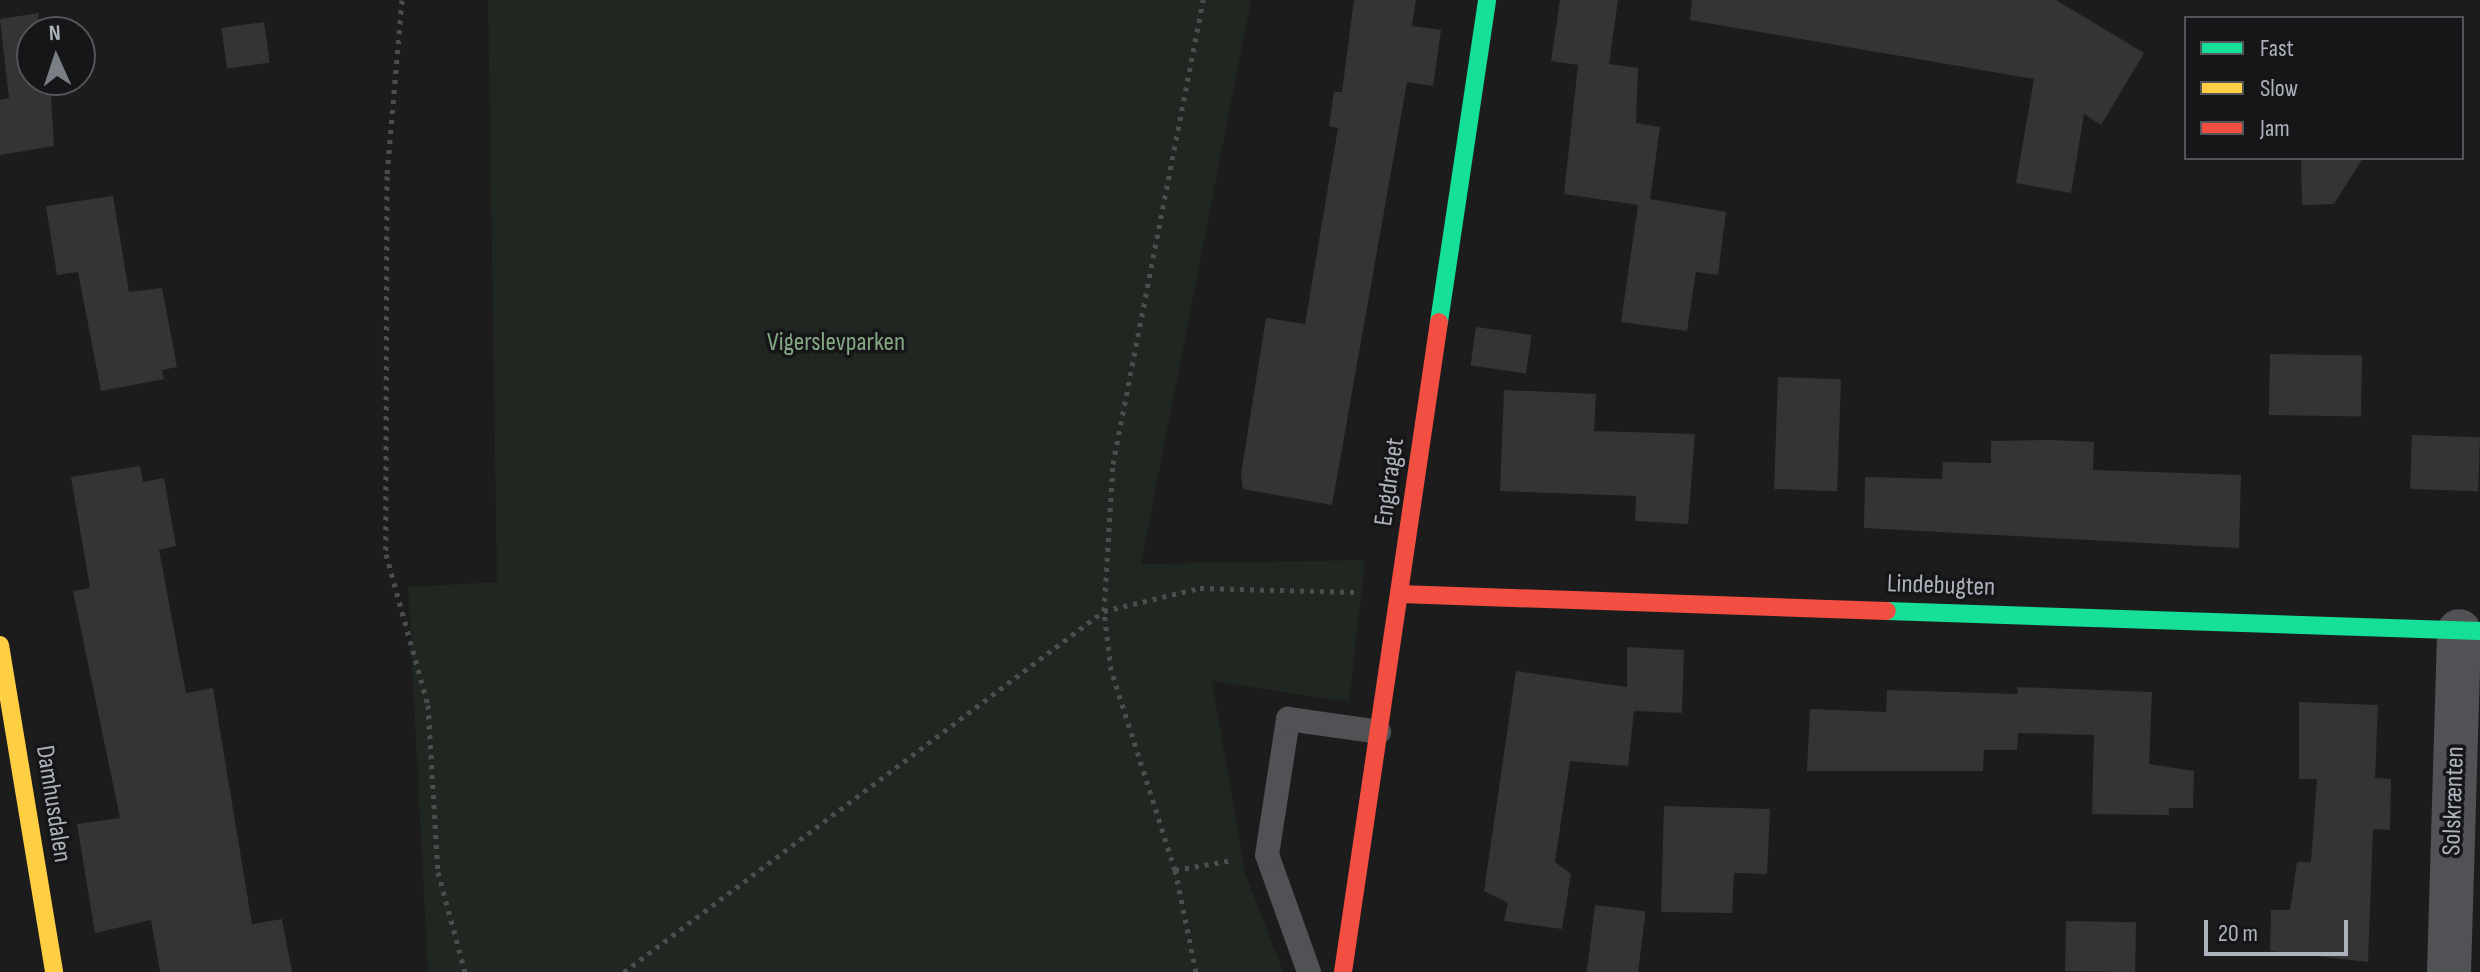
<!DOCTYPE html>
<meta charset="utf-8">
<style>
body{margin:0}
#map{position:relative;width:2480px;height:972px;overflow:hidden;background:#1c1c1c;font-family:"Sofia Sans Condensed",sans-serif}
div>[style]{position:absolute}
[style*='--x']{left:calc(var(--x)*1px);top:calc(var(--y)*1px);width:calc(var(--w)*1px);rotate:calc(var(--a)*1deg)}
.green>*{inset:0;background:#1f2720}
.building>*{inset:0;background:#343434;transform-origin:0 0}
.path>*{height:5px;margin-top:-2.5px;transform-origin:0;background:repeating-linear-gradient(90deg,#4c4d50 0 4px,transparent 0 10px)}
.lane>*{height:24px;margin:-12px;padding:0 12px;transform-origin:12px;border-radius:12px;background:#505255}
.street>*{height:44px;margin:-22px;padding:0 22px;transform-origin:22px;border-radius:22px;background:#505255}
.fast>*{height:18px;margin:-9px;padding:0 9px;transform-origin:9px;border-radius:9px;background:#16e098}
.slow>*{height:18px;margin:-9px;padding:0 9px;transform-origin:9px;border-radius:9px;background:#ffcf43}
.jam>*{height:18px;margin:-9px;padding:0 9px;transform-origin:9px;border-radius:9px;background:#f24e42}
span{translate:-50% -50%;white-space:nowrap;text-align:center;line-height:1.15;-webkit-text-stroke:7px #161618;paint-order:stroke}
.park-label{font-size:26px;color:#84a884}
.street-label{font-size:26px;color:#adb3bd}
.legend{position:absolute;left:2184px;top:16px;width:280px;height:144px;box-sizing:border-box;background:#161618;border:2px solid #52555a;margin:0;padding:10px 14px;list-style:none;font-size:24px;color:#adb3bd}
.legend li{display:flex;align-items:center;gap:16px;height:40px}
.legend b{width:40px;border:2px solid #52555a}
.north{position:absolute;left:16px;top:16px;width:80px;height:80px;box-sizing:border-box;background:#161618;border:2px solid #52555a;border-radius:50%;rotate:357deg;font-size:22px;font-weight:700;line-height:32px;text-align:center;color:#adb3bd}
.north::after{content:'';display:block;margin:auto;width:28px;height:36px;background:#7a7e85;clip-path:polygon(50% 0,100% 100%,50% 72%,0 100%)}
.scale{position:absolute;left:2204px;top:920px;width:144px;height:36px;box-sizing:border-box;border:4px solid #adb3bd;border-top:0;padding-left:10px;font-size:24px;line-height:28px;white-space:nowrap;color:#adb3bd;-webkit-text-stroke:6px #161618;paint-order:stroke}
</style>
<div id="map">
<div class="green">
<i style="clip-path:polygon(488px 0,1251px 0,1141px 564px,1365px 560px,1349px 702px,1212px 681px,1245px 873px,1283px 972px,428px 972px,408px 587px,497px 582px)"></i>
</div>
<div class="building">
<i style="clip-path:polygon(1354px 0,1416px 0,1412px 26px,1441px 30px,1433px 86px,1407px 82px,1332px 505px,1243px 489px,1241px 474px,1266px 318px,1305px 324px,1338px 128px,1329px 126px,1334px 92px,1342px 92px)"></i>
<i style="clip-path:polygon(1560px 0,1618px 0,1609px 64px,1638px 68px,1636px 123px,1660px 127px,1650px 199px,1726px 212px,1718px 275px,1696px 272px,1687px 331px,1621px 322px,1638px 205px,1564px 194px,1578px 65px,1551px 61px)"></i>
<i style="clip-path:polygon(1692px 0,2056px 0,2144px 53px,2101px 125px,2084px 114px,2071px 193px,2016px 183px,2034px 79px,1690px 20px)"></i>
<i style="clip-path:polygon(39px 13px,32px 80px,50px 80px,54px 146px,0 155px,0 100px,9px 98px,0 19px)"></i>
<i style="left:264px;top:22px;width:41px;height:43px;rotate:82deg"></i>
<i style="clip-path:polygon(2301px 158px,2363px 158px,2334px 204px,2302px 205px)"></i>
<i style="clip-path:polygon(113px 196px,129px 292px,162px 288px,177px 367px,162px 370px,164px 379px,101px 391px,78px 272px,57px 275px,46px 206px)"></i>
<i style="left:1476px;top:327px;width:56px;height:39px;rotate:8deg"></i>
<i style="left:2270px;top:354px;width:92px;height:61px;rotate:1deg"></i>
<i style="left:1778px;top:377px;width:63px;height:112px;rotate:2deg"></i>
<i style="clip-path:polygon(1504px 390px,1596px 394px,1594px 431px,1695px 434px,1688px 524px,1635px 521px,1636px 496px,1500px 491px)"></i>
<i style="left:2412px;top:435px;width:68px;height:54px;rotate:2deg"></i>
<i style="clip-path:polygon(2051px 440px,2094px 442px,2093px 470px,2241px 475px,2239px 548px,1864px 528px,1865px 477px,1942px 479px,1943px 462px,1991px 463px,1991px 441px)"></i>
<i style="clip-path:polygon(140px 466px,143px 482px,164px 478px,176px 546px,159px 550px,186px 693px,213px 688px,252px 924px,282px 919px,292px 972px,160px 972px,151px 920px,95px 933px,77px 824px,120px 818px,73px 591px,90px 588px,71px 477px)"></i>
<i style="clip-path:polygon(1627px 647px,1684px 650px,1682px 713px,1634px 711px,1628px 766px,1570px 761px,1555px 862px,1571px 874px,1562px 929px,1504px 921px,1508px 903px,1484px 891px,1516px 671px,1627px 687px)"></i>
<i style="clip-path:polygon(2017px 687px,2152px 692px,2149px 764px,2194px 771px,2193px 808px,2169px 808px,2169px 815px,2092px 814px,2094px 735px,2018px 733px,2017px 750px,1984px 750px,1983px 771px,1807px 771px,1810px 709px,1886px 712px,1887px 690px,2018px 694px)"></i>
<i style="clip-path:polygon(2299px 702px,2378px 705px,2375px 778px,2391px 779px,2390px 830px,2373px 829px,2368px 962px,2270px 951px,2271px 910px,2290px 910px,2297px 862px,2311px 862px,2317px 779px,2299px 779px)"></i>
<i style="clip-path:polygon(1664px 806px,1770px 809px,1767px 874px,1734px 873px,1732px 913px,1661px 912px)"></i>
<i style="left:1595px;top:905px;width:51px;height:67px;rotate:7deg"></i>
<i style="left:2066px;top:921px;width:70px;height:50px;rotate:1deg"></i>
</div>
<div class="path">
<i style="--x:402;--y:0;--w:177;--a:94.9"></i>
<i style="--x:387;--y:176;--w:378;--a:90.2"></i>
<i style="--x:386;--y:554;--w:157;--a:74.5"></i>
<i style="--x:428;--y:705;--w:167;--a:86.6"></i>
<i style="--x:438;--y:872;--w:104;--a:74.9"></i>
<i style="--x:1175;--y:870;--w:59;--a:-9.8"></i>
<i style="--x:624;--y:972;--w:601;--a:-36.95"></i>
<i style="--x:1104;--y:611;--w:99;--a:-13.5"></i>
<i style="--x:1200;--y:588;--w:155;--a:1.5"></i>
<i style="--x:1196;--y:972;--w:104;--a:-101.6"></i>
<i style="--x:1175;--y:870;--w:210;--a:-107.7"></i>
<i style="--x:1111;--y:670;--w:59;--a:-96.8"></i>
<i style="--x:1104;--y:611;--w:147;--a:-86.5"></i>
<i style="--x:1113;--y:464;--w:473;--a:-79"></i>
</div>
<div class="lane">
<i style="--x:1309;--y:972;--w:124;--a:-109.7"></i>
<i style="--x:1267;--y:855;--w:138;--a:-81.2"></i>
<i style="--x:1288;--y:719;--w:92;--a:8.1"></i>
</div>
<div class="street">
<i style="--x:2449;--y:972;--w:341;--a:-88.3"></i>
</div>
<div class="fast">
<i style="--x:1439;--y:322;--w:326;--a:-81.5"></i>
<i style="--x:1887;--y:611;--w:593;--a:1.93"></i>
</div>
<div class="slow">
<i style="--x:0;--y:645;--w:331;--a:80.6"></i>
</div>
<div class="jam">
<i style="--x:1400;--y:594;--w:487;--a:2"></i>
<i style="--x:1343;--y:972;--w:657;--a:-81.6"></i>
</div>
<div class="park-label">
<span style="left:836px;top:343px">Vigerslevparken</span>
</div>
<div class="street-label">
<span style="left:1390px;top:482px;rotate:-82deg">Engdraget</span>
<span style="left:1941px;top:586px;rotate:2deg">Lindebugten</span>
<span style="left:2454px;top:801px;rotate:-88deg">Solskrænten</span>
<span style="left:53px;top:804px;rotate:81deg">Damhusdalen</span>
</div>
<ul class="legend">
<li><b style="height:10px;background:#16e098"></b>Fast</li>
<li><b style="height:10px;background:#ffcf43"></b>Slow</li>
<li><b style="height:10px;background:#f24e42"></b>Jam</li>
</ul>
<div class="north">N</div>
<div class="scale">20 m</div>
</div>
